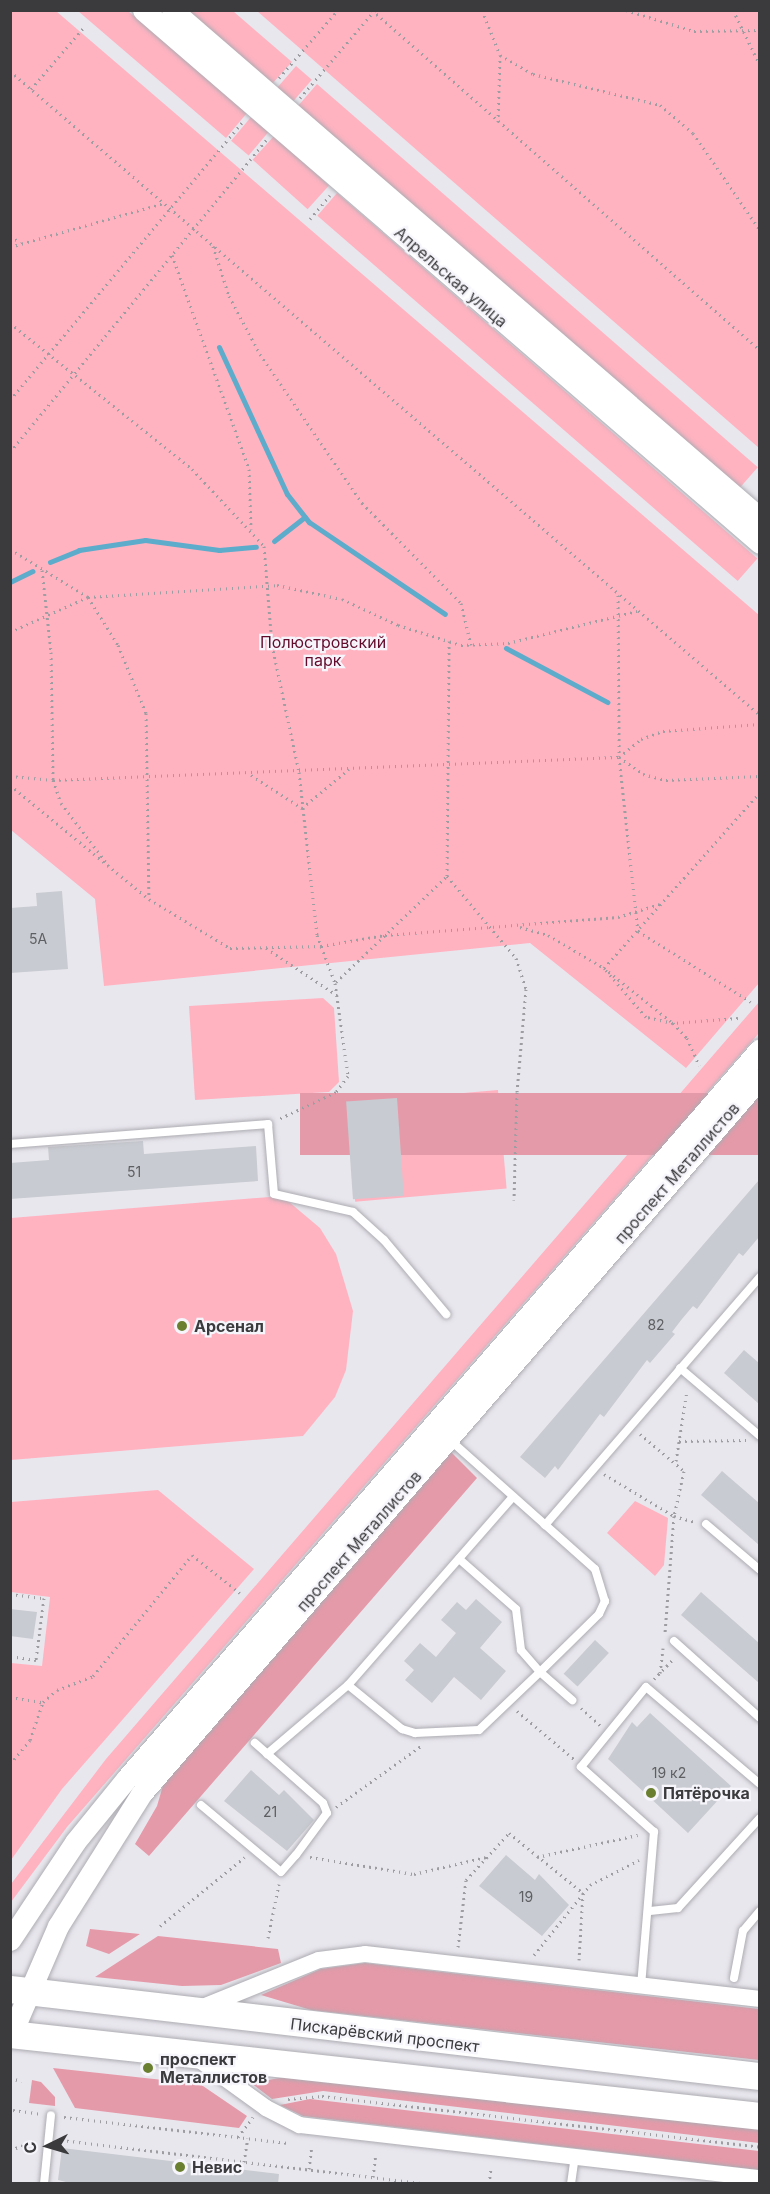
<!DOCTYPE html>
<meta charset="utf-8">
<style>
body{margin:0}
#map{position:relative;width:770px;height:2194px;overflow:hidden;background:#e9e7ee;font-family:Inter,sans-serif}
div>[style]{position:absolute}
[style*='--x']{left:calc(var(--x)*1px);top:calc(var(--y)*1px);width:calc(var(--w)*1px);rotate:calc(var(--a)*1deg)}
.green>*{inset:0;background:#ffb3c1;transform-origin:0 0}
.forest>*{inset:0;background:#e59aa9;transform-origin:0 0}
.stream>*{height:5px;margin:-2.5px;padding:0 2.5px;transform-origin:2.5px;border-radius:2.5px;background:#5daccc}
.building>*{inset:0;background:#c8cbd1;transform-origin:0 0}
.path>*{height:3px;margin-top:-1.5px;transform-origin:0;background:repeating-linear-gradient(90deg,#9e9da2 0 1.5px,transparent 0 6px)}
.roads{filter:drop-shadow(0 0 2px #adacb2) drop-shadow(0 0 2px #adacb2)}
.service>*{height:8px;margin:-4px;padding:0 4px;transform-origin:4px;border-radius:4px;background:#fff}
.minor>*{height:16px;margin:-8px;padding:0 8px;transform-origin:8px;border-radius:8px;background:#fff}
.tertiary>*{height:21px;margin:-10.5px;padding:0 10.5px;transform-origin:10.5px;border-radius:10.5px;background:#fff}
.primary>*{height:27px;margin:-13.5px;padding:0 13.5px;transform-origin:13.5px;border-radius:13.5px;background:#fff}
.dots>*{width:16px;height:16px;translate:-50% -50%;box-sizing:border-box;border:3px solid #f6f5fb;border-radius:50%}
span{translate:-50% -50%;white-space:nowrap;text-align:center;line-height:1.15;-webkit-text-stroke:4.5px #f6f5fb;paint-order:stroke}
.number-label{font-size:14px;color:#5e5f62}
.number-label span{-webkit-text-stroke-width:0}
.street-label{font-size:16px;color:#3b3b3d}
.park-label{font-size:16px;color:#630b2b}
.poi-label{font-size:16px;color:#3b3b3d;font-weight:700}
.left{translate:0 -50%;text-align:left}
.frame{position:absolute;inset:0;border:12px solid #3b3b3d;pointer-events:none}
.north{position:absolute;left:18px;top:2116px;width:60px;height:60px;-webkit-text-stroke:4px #f6f5fb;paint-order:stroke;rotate:265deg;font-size:16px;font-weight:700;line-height:24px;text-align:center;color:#3b3b3d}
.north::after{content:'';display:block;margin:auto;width:21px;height:27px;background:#3b3b3d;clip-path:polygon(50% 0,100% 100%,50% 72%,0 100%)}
</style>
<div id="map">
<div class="green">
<i style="clip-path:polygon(11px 10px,56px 11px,759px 615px,759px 983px,686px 1068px,530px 943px,104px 986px,95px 899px,11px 830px)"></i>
<i style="clip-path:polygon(78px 11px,128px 11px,247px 113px,226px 138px)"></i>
<i style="clip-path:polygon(186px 11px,233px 11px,292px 62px,272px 84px)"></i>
<i style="clip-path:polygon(257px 11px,759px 11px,759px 448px)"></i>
<i style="left:296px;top:66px;width:21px;height:30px;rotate:41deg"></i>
<i style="left:317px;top:84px;width:584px;height:30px;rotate:41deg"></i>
<i style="left:251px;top:117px;width:23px;height:31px;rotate:40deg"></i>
<i style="left:274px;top:136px;width:74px;height:32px;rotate:42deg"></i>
<i style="left:337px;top:193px;width:557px;height:30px;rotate:41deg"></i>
<i style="clip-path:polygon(323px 998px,334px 1008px,339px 1082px,329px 1092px,195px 1100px,189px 1006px)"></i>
<i style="clip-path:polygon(759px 1002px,759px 1033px,67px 1827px,11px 1902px,11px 1884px,106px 1759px)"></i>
<i style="left:498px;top:1090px;width:99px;height:152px;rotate:85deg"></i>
<i style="clip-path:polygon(282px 1196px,320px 1228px,336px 1254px,353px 1311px,346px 1370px,335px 1397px,303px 1436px,11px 1460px,11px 1218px)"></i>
<i style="clip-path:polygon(158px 1490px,254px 1569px,62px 1789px,11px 1860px,11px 1663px,42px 1666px,50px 1597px,11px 1592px,11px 1502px)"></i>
<i style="clip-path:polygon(635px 1501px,668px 1518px,664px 1565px,655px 1576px,607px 1533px)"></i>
</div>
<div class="forest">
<i style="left:759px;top:1093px;width:62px;height:459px;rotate:90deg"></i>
<i style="clip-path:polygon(450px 1451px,477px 1478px,149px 1856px,135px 1844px,157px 1806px,164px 1782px)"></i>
<i style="clip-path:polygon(90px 1929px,140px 1934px,109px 1954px,86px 1946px)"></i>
<i style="clip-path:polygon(158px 1936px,278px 1949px,281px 1963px,221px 1985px,182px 1986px,95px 1977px)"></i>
<i style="clip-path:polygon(365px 1963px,759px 2009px,759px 2060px,311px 2010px,261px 1995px,321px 1969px)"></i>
<i style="clip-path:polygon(53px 2068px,200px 2084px,247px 2116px,239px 2128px,75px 2108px)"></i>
<i style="clip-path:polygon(291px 2076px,759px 2127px,759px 2143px,323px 2091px,272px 2099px,251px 2083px)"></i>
<i style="clip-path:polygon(32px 2080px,41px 2082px,55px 2097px,55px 2106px,29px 2103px)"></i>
<i style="clip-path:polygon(310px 2099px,759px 2151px,759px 2170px,303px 2116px,280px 2105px)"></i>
</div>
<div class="stream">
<i style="--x:219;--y:347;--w:162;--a:65.2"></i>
<i style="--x:287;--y:494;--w:36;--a:52"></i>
<i style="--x:309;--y:522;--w:164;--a:34.1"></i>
<i style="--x:274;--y:541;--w:39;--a:-38"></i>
<i style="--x:50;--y:562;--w:31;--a:-22"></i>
<i style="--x:79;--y:550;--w:67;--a:-8.6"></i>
<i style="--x:145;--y:540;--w:75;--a:7.7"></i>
<i style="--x:219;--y:550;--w:37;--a:-5"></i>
<i style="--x:10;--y:582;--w:25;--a:-26"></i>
<i style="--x:506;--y:648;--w:115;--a:28.1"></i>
</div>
<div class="building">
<i style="clip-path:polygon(62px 891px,68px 969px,10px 973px,10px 908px,37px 906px,36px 893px)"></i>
<i style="left:397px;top:1098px;width:98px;height:51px;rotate:86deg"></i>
<i style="clip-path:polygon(143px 1141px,144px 1154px,256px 1146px,258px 1181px,10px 1199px,10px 1163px,49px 1160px,48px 1147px)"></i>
<i style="clip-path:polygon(759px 1180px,759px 1237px,743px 1256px,739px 1253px,697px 1309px,693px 1306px,682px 1319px,672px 1332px,675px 1334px,650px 1363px,647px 1360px,604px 1417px,600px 1414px,558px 1470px,555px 1466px,545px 1478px,520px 1457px)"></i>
<i style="clip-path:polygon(744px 1350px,759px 1363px,759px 1404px,724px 1373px)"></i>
<i style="clip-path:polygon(722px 1471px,759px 1503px,759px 1545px,701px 1495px)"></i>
<i style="clip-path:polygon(701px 1592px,759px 1643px,759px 1683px,681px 1615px)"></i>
<i style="clip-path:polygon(476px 1599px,502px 1622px,480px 1648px,506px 1671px,481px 1700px,454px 1677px,432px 1703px,405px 1680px,414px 1670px,404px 1661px,420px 1643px,436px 1657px,456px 1633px,441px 1620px,457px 1602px,466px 1610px)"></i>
<i style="clip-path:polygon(10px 1609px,37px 1612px,33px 1639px,10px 1636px)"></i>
<i style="left:595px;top:1640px;width:19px;height:46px;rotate:43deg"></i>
<i style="clip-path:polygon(650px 1713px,731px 1786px,688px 1833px,608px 1759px,632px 1722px,637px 1727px)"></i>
<i style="clip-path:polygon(251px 1770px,279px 1795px,284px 1790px,314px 1820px,287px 1851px,224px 1801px)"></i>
<i style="clip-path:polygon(506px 1855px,535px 1880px,539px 1874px,569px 1905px,542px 1936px,479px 1886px)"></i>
<i style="clip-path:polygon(62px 2148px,279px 2174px,278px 2184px,74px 2184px,58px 2180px)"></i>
</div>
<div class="path">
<i style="--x:372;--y:10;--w:516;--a:41.23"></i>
<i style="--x:482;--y:10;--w:48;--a:68.2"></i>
<i style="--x:500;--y:55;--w:38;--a:30"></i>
<i style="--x:533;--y:74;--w:131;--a:13.7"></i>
<i style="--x:660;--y:105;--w:43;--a:40.3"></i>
<i style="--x:693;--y:133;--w:118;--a:55.4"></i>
<i style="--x:626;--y:10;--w:71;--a:17.2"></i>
<i style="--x:694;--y:31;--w:66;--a:-0.9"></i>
<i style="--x:733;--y:10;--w:61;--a:63.9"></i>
<i style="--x:10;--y:71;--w:989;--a:40.65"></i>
<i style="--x:279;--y:78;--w:90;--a:-49.1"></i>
<i style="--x:31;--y:89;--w:83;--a:-49.4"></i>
<i style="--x:300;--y:98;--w:116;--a:-49.6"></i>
<i style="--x:498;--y:122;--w:67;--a:-88.3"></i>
<i style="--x:310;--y:219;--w:31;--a:-50"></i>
<i style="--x:10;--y:236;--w:12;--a:31"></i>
<i style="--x:213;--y:246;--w:52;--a:72.3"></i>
<i style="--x:229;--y:296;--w:66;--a:61.9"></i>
<i style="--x:260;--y:354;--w:181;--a:55.6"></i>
<i style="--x:362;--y:503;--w:141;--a:45.3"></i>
<i style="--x:461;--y:603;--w:43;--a:76.6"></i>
<i style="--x:10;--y:247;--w:160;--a:-15.9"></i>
<i style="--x:172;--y:255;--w:227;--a:70.2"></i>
<i style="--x:249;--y:469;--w:60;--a:88.1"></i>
<i style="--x:10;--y:323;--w:233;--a:38.7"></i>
<i style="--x:192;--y:469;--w:105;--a:46.9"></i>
<i style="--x:264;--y:546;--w:99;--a:85.4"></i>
<i style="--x:272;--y:645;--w:130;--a:78"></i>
<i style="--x:299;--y:772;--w:164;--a:83.7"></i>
<i style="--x:317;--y:935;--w:51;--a:69.4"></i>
<i style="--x:335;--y:983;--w:94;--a:82"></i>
<i style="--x:348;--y:1076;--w:20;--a:127"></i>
<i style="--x:336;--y:1092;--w:63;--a:154.7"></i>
<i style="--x:10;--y:400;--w:365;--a:-50.1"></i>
<i style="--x:10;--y:452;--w:404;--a:-50.6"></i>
<i style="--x:10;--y:549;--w:92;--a:31.6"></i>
<i style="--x:88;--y:597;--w:189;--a:-3.6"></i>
<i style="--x:277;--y:585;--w:66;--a:12.2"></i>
<i style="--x:342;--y:599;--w:62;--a:24.9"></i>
<i style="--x:398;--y:625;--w:66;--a:17.6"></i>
<i style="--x:461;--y:645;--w:47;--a:-2.4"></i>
<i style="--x:508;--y:643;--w:133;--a:-13.9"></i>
<i style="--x:42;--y:570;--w:82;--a:83.7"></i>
<i style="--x:51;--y:652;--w:128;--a:89.1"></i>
<i style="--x:53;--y:780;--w:24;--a:71"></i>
<i style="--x:61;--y:803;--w:79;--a:52.7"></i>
<i style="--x:618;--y:595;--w:162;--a:89.6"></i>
<i style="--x:619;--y:757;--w:175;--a:83.8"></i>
<i style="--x:638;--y:931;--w:133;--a:32.1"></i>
<i style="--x:10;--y:632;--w:85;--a:-24.2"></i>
<i style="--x:88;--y:597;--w:57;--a:58"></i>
<i style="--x:118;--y:645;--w:74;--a:67.6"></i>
<i style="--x:146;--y:713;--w:185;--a:89.1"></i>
<i style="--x:619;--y:757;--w:28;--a:-39"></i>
<i style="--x:641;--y:739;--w:23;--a:-20"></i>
<i style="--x:663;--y:731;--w:97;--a:-4.1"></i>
<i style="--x:251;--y:775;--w:61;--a:32.9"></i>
<i style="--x:302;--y:808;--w:61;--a:-39.7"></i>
<i style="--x:10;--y:776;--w:43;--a:5.3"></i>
<i style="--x:53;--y:780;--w:566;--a:-2.33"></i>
<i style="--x:619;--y:757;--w:29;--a:35"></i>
<i style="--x:643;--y:774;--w:24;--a:15"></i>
<i style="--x:666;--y:780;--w:94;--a:-2.4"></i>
<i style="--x:10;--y:785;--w:180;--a:39.4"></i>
<i style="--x:149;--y:899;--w:95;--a:31.2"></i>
<i style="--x:230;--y:948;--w:91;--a:-1.3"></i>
<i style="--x:321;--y:946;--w:65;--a:-9.8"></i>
<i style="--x:385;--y:935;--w:234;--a:-4.4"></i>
<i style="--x:618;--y:917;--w:44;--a:-17.2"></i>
<i style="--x:447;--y:876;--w:107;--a:49.9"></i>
<i style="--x:516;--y:958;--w:33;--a:72"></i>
<i style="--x:526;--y:989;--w:103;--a:95"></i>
<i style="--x:517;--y:1092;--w:108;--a:91.6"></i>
<i style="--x:520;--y:927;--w:29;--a:16"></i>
<i style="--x:548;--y:935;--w:65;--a:30.5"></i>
<i style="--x:604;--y:968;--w:88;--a:38.6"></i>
<i style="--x:673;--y:1023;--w:21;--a:47"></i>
<i style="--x:687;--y:1038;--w:30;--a:66"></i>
<i style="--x:266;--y:948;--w:85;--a:33.5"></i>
<i style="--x:336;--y:982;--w:153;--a:-43.7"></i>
<i style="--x:447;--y:876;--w:235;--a:-89.5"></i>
<i style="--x:738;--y:1018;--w:65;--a:175.6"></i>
<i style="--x:673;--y:1023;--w:28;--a:-167"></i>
<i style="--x:646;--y:1017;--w:65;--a:-130.6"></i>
<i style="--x:604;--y:968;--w:235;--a:-48.4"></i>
<i style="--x:640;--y:1434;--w:57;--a:40.1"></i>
<i style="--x:684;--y:1471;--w:46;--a:102.5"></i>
<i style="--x:674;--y:1516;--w:116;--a:94.4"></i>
<i style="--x:679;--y:1441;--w:67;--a:-0.9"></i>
<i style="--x:676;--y:1461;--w:71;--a:-81.1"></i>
<i style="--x:604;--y:1474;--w:82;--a:31"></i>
<i style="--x:674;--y:1516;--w:22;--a:16"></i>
<i style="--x:10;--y:1594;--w:34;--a:7"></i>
<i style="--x:44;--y:1598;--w:63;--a:97.4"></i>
<i style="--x:36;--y:1660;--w:26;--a:-171"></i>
<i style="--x:660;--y:1673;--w:25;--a:-83"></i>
<i style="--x:654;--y:1679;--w:29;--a:-46"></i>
<i style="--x:10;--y:1697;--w:33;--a:9"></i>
<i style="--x:581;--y:1708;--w:27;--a:42"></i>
<i style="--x:517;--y:1711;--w:75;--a:40.1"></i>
<i style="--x:10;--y:1764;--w:31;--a:-50"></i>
<i style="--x:30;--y:1740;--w:40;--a:-71.1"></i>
<i style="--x:43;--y:1702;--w:18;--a:-41"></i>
<i style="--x:57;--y:1690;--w:39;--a:-21"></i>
<i style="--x:93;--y:1676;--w:156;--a:-50.7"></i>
<i style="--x:192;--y:1555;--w:61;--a:38.4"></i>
<i style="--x:336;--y:1807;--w:105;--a:-35.7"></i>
<i style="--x:310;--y:1857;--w:105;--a:9.3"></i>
<i style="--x:414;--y:1874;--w:74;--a:-13.3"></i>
<i style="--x:537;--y:1857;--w:103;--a:-12.3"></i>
<i style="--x:160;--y:1926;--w:109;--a:-39.1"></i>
<i style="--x:268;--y:1938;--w:55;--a:-78.5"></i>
<i style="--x:458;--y:1947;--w:67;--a:-83.2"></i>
<i style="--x:466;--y:1880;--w:64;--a:-47.5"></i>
<i style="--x:509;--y:1833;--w:95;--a:39"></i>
<i style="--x:583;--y:1893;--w:67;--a:93.4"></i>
<i style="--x:534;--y:1955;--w:90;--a:-51.3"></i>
<i style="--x:590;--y:1885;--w:55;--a:-27"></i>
<i style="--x:10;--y:2078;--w:12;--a:14"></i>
<i style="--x:288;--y:2099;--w:34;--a:-5"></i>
<i style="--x:322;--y:2096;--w:441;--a:6.6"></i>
<i style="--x:13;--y:2110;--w:27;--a:8"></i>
<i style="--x:64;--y:2117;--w:226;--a:6.6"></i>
<i style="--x:238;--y:2137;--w:25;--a:-53"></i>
<i style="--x:61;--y:2140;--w:373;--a:6.8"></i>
<i style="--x:10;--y:2150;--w:29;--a:-20"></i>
<i style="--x:244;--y:2162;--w:24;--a:-81"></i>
<i style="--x:309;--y:2169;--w:23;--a:-83"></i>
<i style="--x:373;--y:2177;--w:23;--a:-83"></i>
<i style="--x:489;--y:2184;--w:17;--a:-83"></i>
</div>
<div class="roads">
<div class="service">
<i style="--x:10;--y:1144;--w:259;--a:-4.4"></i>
<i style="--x:268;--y:1124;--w:70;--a:85.1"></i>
<i style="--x:274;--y:1194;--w:81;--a:12.8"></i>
<i style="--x:353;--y:1212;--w:42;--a:42.1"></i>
<i style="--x:384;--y:1240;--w:97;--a:50"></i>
<i style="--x:680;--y:1368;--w:105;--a:40.4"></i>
<i style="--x:450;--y:1440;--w:194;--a:41.7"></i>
<i style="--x:595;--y:1569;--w:34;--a:73"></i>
<i style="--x:605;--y:1601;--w:14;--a:115"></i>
<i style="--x:599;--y:1614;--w:83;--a:135.5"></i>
<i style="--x:540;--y:1672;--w:29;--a:-131"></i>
<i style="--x:521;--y:1650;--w:41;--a:-97"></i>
<i style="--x:516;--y:1609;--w:76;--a:-138.7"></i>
<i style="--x:511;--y:1499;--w:247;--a:131.2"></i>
<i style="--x:348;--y:1685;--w:70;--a:39.2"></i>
<i style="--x:402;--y:1729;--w:14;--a:17"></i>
<i style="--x:415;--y:1733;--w:64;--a:-2.7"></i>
<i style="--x:479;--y:1730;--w:84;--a:-43.6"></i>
<i style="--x:540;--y:1672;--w:43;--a:41.2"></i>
<i style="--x:706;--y:1524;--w:71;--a:40.4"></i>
<i style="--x:545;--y:1525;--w:328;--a:-49.1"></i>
<i style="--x:674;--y:1641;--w:115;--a:41.8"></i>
<i style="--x:267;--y:1754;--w:106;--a:-40.4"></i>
<i style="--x:201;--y:1805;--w:104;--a:39.9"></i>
<i style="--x:281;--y:1872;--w:23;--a:-49"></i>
<i style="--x:296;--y:1855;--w:52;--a:-53.6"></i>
<i style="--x:327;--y:1813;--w:11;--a:-112"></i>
<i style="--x:323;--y:1803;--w:91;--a:-138.6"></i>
<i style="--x:650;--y:1911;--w:28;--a:-6"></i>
<i style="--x:678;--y:1908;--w:122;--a:-47.7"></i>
<i style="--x:734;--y:1978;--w:48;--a:-79.2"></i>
<i style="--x:743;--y:1931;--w:26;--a:-50"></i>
<i style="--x:641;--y:1986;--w:155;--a:-85.2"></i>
<i style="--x:654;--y:1832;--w:98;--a:-138.3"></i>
<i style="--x:581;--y:1767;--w:103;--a:-50.9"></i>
<i style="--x:646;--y:1687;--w:150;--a:40.4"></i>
<i style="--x:44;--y:2184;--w:69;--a:-84.2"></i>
<i style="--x:571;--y:2184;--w:28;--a:-82"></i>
</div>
<div class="minor">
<i style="--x:203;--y:2007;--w:125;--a:-22.1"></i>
<i style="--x:319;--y:1960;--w:46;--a:-7.4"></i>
<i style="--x:365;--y:1954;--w:398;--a:6.5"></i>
<i style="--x:197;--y:2058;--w:85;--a:35.9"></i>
<i style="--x:266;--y:2108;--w:38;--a:27"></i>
<i style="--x:300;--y:2125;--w:463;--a:6.6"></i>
</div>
<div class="tertiary">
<i style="--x:143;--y:10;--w:815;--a:40.82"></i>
<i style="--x:172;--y:10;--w:777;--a:40.83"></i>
<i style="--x:10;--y:1940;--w:118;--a:-56.4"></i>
<i style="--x:75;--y:1842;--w:82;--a:-50.9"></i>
<i style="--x:127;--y:1778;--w:965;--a:-49.03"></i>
<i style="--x:10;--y:2037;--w:121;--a:-66.6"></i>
<i style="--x:58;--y:1926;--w:156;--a:-57.8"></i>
<i style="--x:141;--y:1794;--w:946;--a:-49.16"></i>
</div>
<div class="primary">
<i style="--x:10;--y:1989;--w:755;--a:6.62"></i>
<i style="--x:10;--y:2034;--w:754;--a:6.24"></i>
</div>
</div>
<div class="dots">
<i style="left:182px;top:1326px;background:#6a7f2f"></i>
<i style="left:651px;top:1793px;background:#6a7f2f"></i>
<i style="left:148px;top:2068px;background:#6a7f2f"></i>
<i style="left:180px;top:2167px;background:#6a7f2f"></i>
</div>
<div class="number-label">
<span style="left:38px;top:939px">5А</span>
<span style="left:134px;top:1172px">51</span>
<span style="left:656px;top:1325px">82</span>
<span style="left:669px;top:1773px">19 к2</span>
<span style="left:270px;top:1812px">21</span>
<span style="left:526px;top:1897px">19</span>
</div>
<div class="street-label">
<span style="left:451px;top:277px;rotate:41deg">Апрельская улица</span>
<span style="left:677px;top:1173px;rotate:-49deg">проспект Металлистов</span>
<span style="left:359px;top:1541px;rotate:-49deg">проспект Металлистов</span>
<span style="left:385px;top:2035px;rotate:7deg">Пискарёвский проспект</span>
</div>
<div class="park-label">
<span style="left:323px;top:651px">Полюстровский<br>парк</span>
</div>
<div class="poi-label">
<span class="left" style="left:194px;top:1326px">Арсенал</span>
<span class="left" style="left:663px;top:1793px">Пятёрочка</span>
<span class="left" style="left:160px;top:2068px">проспект<br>Металлистов</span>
<span class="left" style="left:192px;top:2167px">Невис</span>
</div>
<div class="frame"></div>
<div class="north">С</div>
</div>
